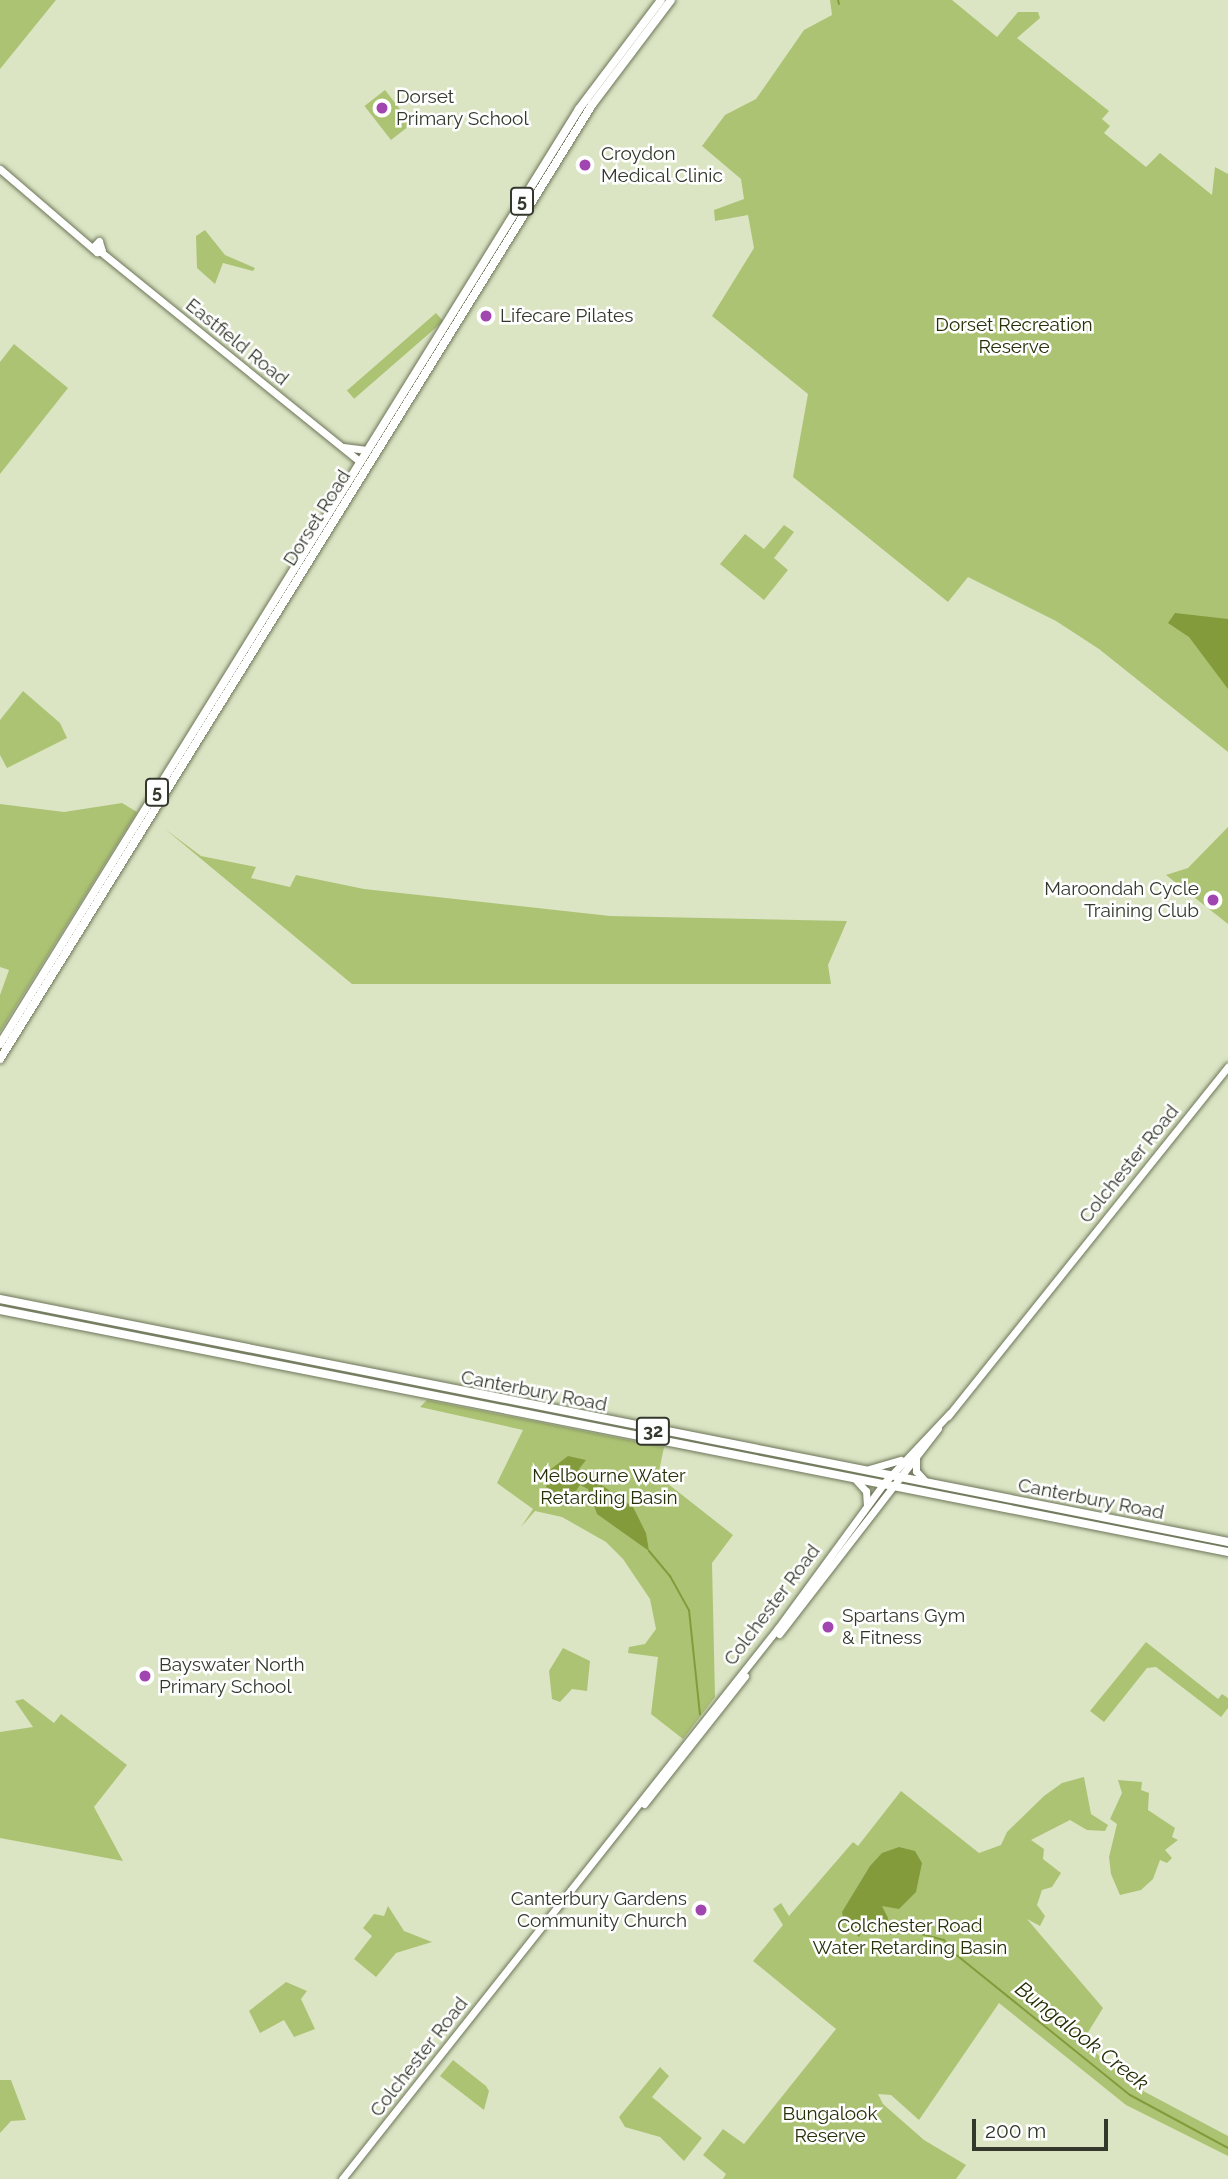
<!DOCTYPE html>
<style>
body{margin:0}
#map{position:relative;width:1228px;height:2179px;overflow:hidden;background:#dbe5c4;font-family:Raleway,sans-serif}
div>[style]{position:absolute}
[style*='--x']{left:calc(var(--x)*1px);top:calc(var(--y)*1px);width:calc(var(--w)*1px);rotate:calc(var(--a)*1deg)}
.green>*{inset:0;background:#adc374;transform-origin:0 0}
.water>*{inset:0;background:#839b3b}
.stream>*{height:2px;margin:-1px;padding:0 1px;transform-origin:1px;border-radius:1px;background:#839b3b}
.roads{filter:drop-shadow(0 0 2px #6d7659) drop-shadow(0 0 2px #6d7659)}
.secondary>*{height:7px;margin:-3.5px;padding:0 3.5px;transform-origin:3.5px;border-radius:3.5px;background:#fff}
.primary>*{height:8px;margin:-4px;padding:0 4px;transform-origin:4px;border-radius:4px;background:#fff}
.dots>*{width:19px;height:19px;translate:-50% -50%;box-sizing:border-box;border:4px solid #fff;border-radius:50%}
span{translate:-50% -50%;white-space:nowrap;text-align:center;line-height:1.15;-webkit-text-stroke:5px #fff;paint-order:stroke}
.shield-label span{padding:2px 5px;background:#fff;border:2px solid;border-radius:5px;-webkit-text-stroke-width:0}
.shield-label{font-size:18px;color:#34382c;font-weight:700}
.poi-label{font-size:19px;color:#34382c}
.left{translate:0 -50%;text-align:left}
.right{translate:-100% -50%;text-align:right}
.park-label{font-size:19px;color:#273007}
.street-label{font-size:19px;color:#34382c}
.water-label{font-size:21px;color:#252f06;font-style:italic}
.scale{position:absolute;left:972px;top:2119px;width:136px;height:32px;box-sizing:border-box;border:4px solid #34382c;border-top:0;padding-left:9px;font-size:21px;line-height:24px;white-space:nowrap;color:#34382c;-webkit-text-stroke:5px #fff;paint-order:stroke}
</style>
<div id="map">
<div class="green">
<i style="clip-path:polygon(0 0,56px 0,0 69px)"></i>
<i style="clip-path:polygon(830px 0,952px 0,997px 37px,1018px 12px,1038px 12px,1040px 18px,1017px 38px,1109px 111px,1102px 119px,1110px 126px,1104px 133px,1146px 167px,1160px 153px,1212px 195px,1215px 167px,1228px 174px,1228px 752px,1099px 649px,1056px 621px,968px 577px,948px 602px,793px 477px,808px 394px,712px 316px,754px 248px,748px 215px,715px 221px,714px 210px,744px 199px,741px 179px,702px 146px,725px 115px,756px 99px,804px 30px,832px 15px)"></i>
<i style="left:385px;top:90px;width:43px;height:26px;rotate:52deg"></i>
<i style="clip-path:polygon(205px 230px,225px 255px,255px 268px,253px 271px,223px 263px,215px 284px,197px 268px,196px 236px)"></i>
<i style="left:436px;top:313px;width:11px;height:118px;rotate:49deg"></i>
<i style="clip-path:polygon(14px 344px,68px 388px,0 474px,0 362px)"></i>
<i style="clip-path:polygon(784px 525px,794px 532px,774px 558px,788px 570px,764px 600px,720px 564px,745px 534px,764px 549px)"></i>
<i style="clip-path:polygon(23px 691px,60px 723px,67px 738px,7px 768px,0 755px,0 720px)"></i>
<i style="clip-path:polygon(122px 803px,137px 812px,0 1032px,0 995px,9px 970px,0 967px,0 804px,64px 812px)"></i>
<i style="clip-path:polygon(1228px 827px,1228px 924px,1166px 875px,1188px 868px)"></i>
<i style="clip-path:polygon(165px 829px,201px 856px,256px 867px,251px 878px,290px 887px,296px 875px,364px 889px,610px 916px,847px 921px,828px 965px,831px 984px,352px 984px)"></i>
<i style="clip-path:polygon(427px 1400px,664px 1447px,658px 1476px,733px 1535px,712px 1563px,715px 1697px,683px 1739px,651px 1714px,658px 1657px,628px 1653px,629px 1647px,645px 1644px,656px 1629px,650px 1599px,623px 1559px,606px 1542px,562px 1517px,535px 1511px,521px 1527px,533px 1509px,497px 1483px,523px 1430px,420px 1407px)"></i>
<i style="clip-path:polygon(1146px 1642px,1218px 1699px,1222px 1694px,1228px 1698px,1228px 1708px,1221px 1717px,1156px 1667px,1147px 1668px,1104px 1722px,1090px 1711px)"></i>
<i style="clip-path:polygon(563px 1648px,590px 1661px,587px 1691px,572px 1689px,560px 1702px,552px 1699px,549px 1671px)"></i>
<i style="clip-path:polygon(23px 1699px,54px 1723px,61px 1714px,127px 1765px,94px 1807px,123px 1861px,0 1838px,0 1732px,33px 1727px,15px 1701px)"></i>
<i style="clip-path:polygon(1084px 1777px,1091px 1814px,1108px 1825px,1105px 1831px,1087px 1830px,1070px 1820px,1031px 1840px,1044px 1849px,1043px 1859px,1061px 1873px,1052px 1887px,1042px 1890px,1037px 1905px,1045px 1916px,1040px 1926px,1027px 1919px,1103px 2008px,1082px 2042px,1145px 2092px,1228px 2136px,1228px 2156px,1126px 2105px,999px 2003px,919px 2120px,891px 2095px,878px 2094px,883px 2104px,924px 2140px,966px 2165px,956px 2179px,723px 2179px,726px 2174px,703px 2155px,723px 2129px,744px 2144px,836px 2029px,753px 1961px,783px 1925px,773px 1909px,781px 1903px,789px 1916px,853px 1842px,858px 1846px,901px 1791px,979px 1853px,1001px 1845px,1007px 1832px,1044px 1796px,1062px 1783px)"></i>
<i style="clip-path:polygon(1118px 1780px,1142px 1782px,1141px 1790px,1149px 1793px,1148px 1810px,1175px 1828px,1172px 1837px,1178px 1840px,1165px 1850px,1172px 1858px,1167px 1863px,1160px 1860px,1153px 1879px,1141px 1890px,1120px 1895px,1111px 1874px,1109px 1857px,1117px 1824px,1110px 1819px,1122px 1793px)"></i>
<i style="clip-path:polygon(388px 1906px,404px 1931px,432px 1942px,396px 1953px,376px 1977px,354px 1959px,372px 1936px,363px 1928px,374px 1914px,384px 1916px)"></i>
<i style="clip-path:polygon(286px 1982px,307px 1991px,301px 1999px,315px 2029px,294px 2037px,284px 2020px,260px 2033px,249px 2011px)"></i>
<i style="clip-path:polygon(453px 2060px,486px 2086px,489px 2091px,484px 2110px,440px 2076px)"></i>
<i style="clip-path:polygon(660px 2067px,669px 2076px,652px 2097px,702px 2138px,684px 2161px,660px 2137px,625px 2127px,619px 2117px)"></i>
<i style="clip-path:polygon(0 2080px,11px 2080px,26px 2120px,11px 2121px,0 2133px)"></i>
</div>
<div class="water">
<i style="clip-path:polygon(1175px 613px,1228px 619px,1228px 689px,1189px 637px,1168px 623px)"></i>
<i style="clip-path:polygon(568px 1456px,586px 1460px,579px 1469px,633px 1507px,646px 1533px,649px 1551px,597px 1514px,588px 1489px,580px 1485px,571px 1498px,563px 1499px,546px 1487px,551px 1469px)"></i>
<i style="clip-path:polygon(899px 1847px,915px 1851px,922px 1863px,916px 1892px,899px 1909px,882px 1906px,888px 1918px,886px 1934px,866px 1925px,859px 1937px,844px 1922px,842px 1912px,870px 1866px,882px 1853px)"></i>
</div>
<div class="stream">
<i style="--x:838;--y:0;--w:4;--a:76"></i>
<i style="--x:649;--y:1551;--w:33;--a:50"></i>
<i style="--x:670;--y:1576;--w:39;--a:61"></i>
<i style="--x:689;--y:1610;--w:105;--a:84"></i>
<i style="--x:886;--y:1934;--w:24;--a:-7"></i>
<i style="--x:910;--y:1931;--w:35;--a:15"></i>
<i style="--x:944;--y:1940;--w:16;--a:52"></i>
<i style="--x:954;--y:1953;--w:226;--a:38.9"></i>
<i style="--x:1130;--y:2095;--w:111;--a:28.4"></i>
</div>
<div class="roads">
<div class="secondary">
<i style="--x:0;--y:169;--w:128;--a:40.6"></i>
<i style="--x:97;--y:252;--w:5;--a:-11"></i>
<i style="--x:102;--y:251;--w:10;--a:-107"></i>
<i style="--x:99;--y:241;--w:7;--a:135"></i>
<i style="--x:101;--y:252;--w:333;--a:39"></i>
<i style="--x:343;--y:447;--w:24;--a:7"></i>
<i style="--x:948;--y:1416;--w:448;--a:-51.3"></i>
<i style="--x:916;--y:1459;--w:12;--a:90"></i>
<i style="--x:916;--y:1471;--w:13;--a:48"></i>
<i style="--x:869;--y:1469;--w:33;--a:-16"></i>
<i style="--x:856;--y:1480;--w:15;--a:48"></i>
<i style="--x:866;--y:1491;--w:14;--a:86"></i>
<i style="--x:779;--y:1634;--w:260;--a:-52.3"></i>
<i style="--x:644;--y:1804;--w:163;--a:-51.7"></i>
<i style="--x:342;--y:2179;--w:703;--a:-51.65"></i>
<i style="--x:778;--y:1628;--w:180;--a:-53.8"></i>
<i style="--x:884;--y:1483;--w:96;--a:-46.7"></i>
</div>
<div class="primary">
<i style="--x:0;--y:1044;--w:1100;--a:-58.23"></i>
<i style="--x:579;--y:109;--w:136;--a:-53"></i>
<i style="--x:0;--y:1059;--w:1123;--a:-58.18"></i>
<i style="--x:592;--y:105;--w:131;--a:-53"></i>
<i style="--x:0;--y:1299;--w:1252;--a:11.19"></i>
<i style="--x:0;--y:1310;--w:1252;--a:11.15"></i>
</div>
</div>
<div class="dots">
<i style="left:382px;top:108px;background:#a145b0"></i>
<i style="left:585px;top:165px;background:#a145b0"></i>
<i style="left:486px;top:316px;background:#a145b0"></i>
<i style="left:1213px;top:900px;background:#a145b0"></i>
<i style="left:828px;top:1627px;background:#a145b0"></i>
<i style="left:145px;top:1676px;background:#a145b0"></i>
<i style="left:701px;top:1910px;background:#a145b0"></i>
</div>
<div class="shield-label">
<span style="left:522px;top:201px">5</span>
<span style="left:157px;top:792px">5</span>
<span style="left:653px;top:1431px">32</span>
</div>
<div class="poi-label">
<span class="left" style="left:396px;top:108px">Dorset<br>Primary School</span>
<span class="left" style="left:601px;top:165px">Croydon<br>Medical Clinic</span>
<span class="left" style="left:500px;top:316px">Lifecare Pilates</span>
<span class="right" style="left:1199px;top:900px">Maroondah Cycle<br>Training Club</span>
<span class="left" style="left:842px;top:1627px">Spartans Gym<br>&amp; Fitness</span>
<span class="left" style="left:159px;top:1676px">Bayswater North<br>Primary School</span>
<span class="right" style="left:687px;top:1910px">Canterbury Gardens<br>Community Church</span>
</div>
<div class="park-label">
<span style="left:1014px;top:336px">Dorset Recreation<br>Reserve</span>
<span style="left:609px;top:1487px">Melbourne Water<br>Retarding Basin</span>
<span style="left:910px;top:1937px">Colchester Road<br>Water Retarding Basin</span>
<span style="left:830px;top:2125px">Bungalook<br>Reserve</span>
</div>
<div class="street-label">
<span style="left:237px;top:342px;rotate:39deg">Eastfield Road</span>
<span style="left:317px;top:518px;rotate:-58deg">Dorset Road</span>
<span style="left:1129px;top:1164px;rotate:-51deg">Colchester Road</span>
<span style="left:534px;top:1391px;rotate:11deg">Canterbury Road</span>
<span style="left:1091px;top:1499px;rotate:11deg">Canterbury Road</span>
<span style="left:772px;top:1605px;rotate:-53deg">Colchester Road</span>
<span style="left:419px;top:2057px;rotate:-52deg">Colchester Road</span>
</div>
<div class="water-label">
<span style="left:1082px;top:2036px;rotate:38deg">Bungalook Creek</span>
</div>
<div class="scale">200 m</div>
</div>
